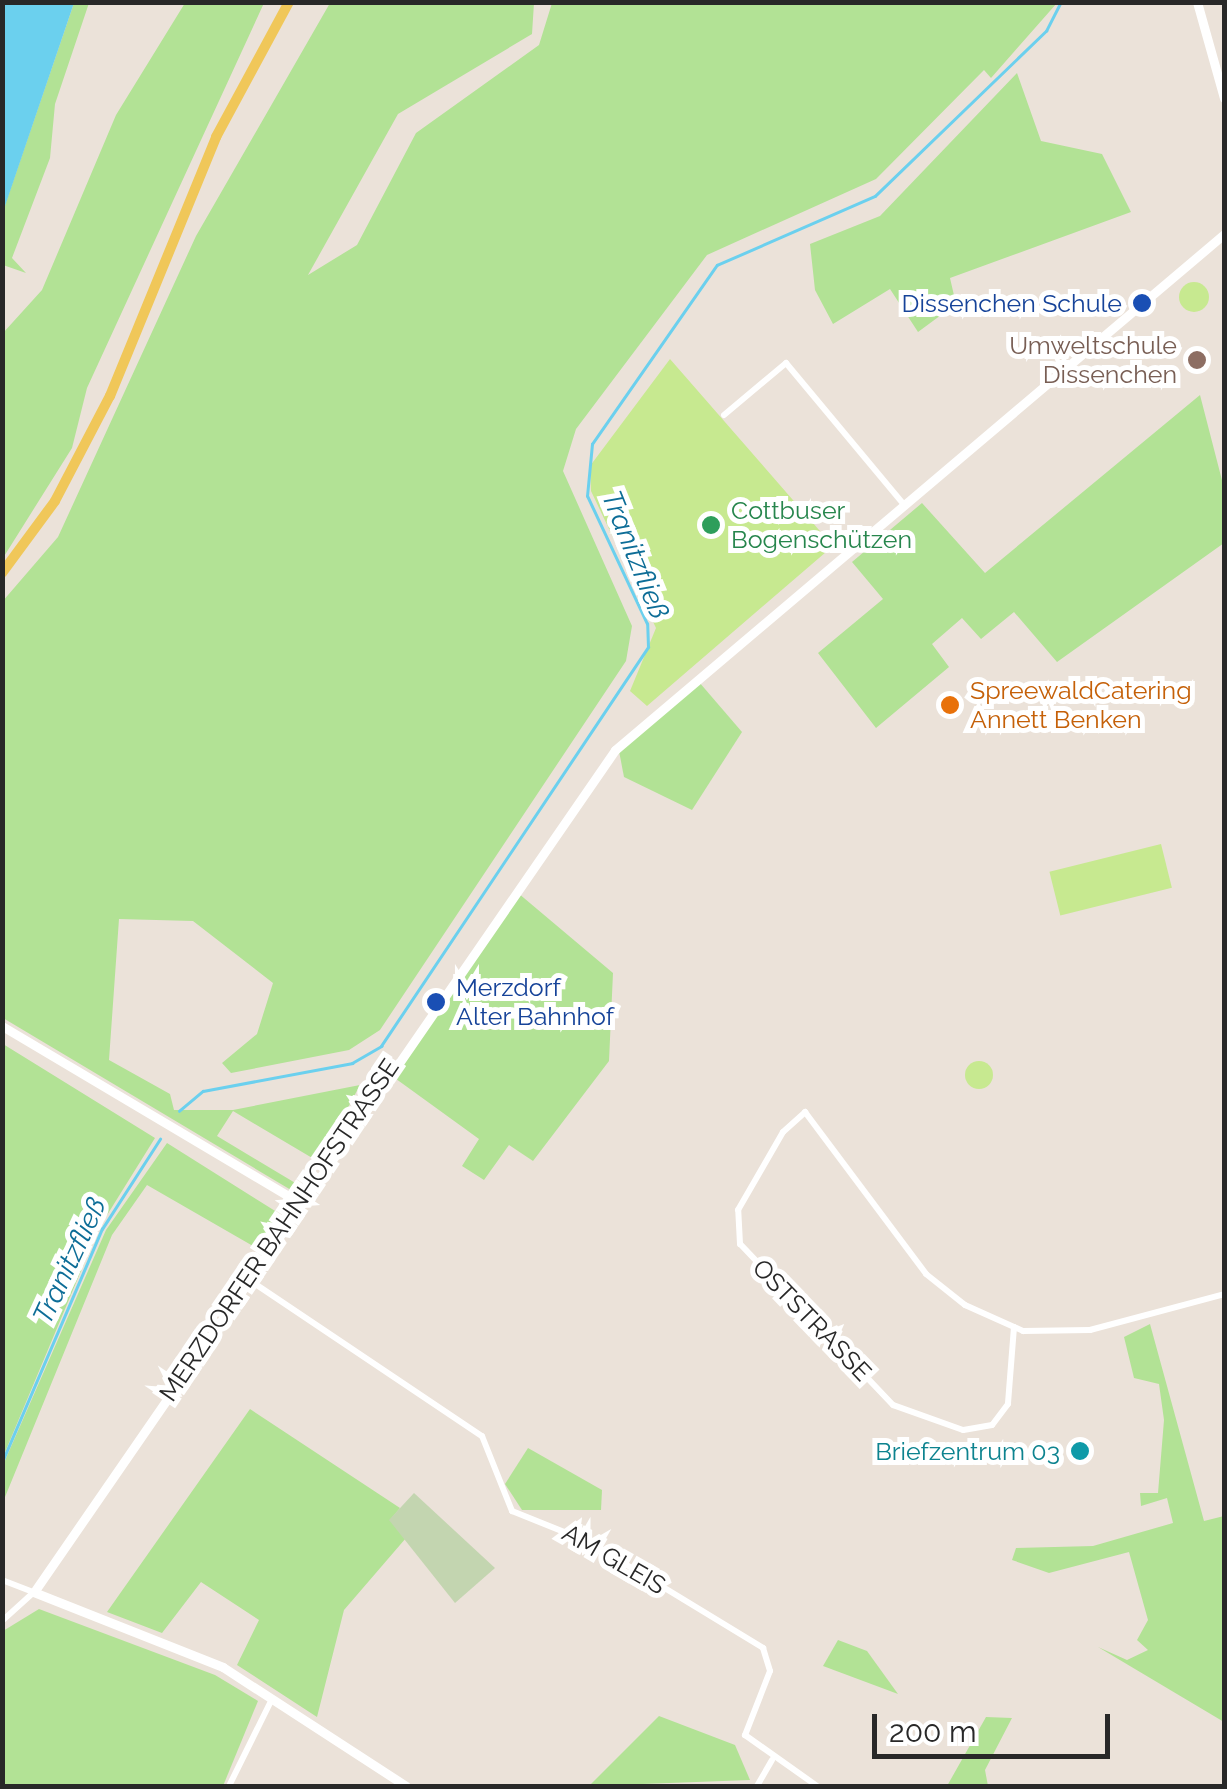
<!DOCTYPE html>
<meta charset="utf-8">
<style>
body{margin:0}
#map{position:relative;width:1227px;height:1789px;overflow:hidden;background:#ebe2d9;font-family:Raleway,sans-serif}
div>[style]{position:absolute}
[style*='--x']{left:calc(var(--x)*1px);top:calc(var(--y)*1px);width:calc(var(--w)*1px);rotate:calc(var(--a)*1deg)}
.green>*{inset:0;background:#b2e295}
.cemetery>*{inset:0;background:#c3d5b0}
.pitch>*{inset:0;background:#c7e990;transform-origin:0 0}
.round{border-radius:50%}
.water>*{inset:0;background:#6bd0ee}
.stream>*{height:2.5px;margin:-1.25px;padding:0 1.25px;transform-origin:1.25px;border-radius:1.25px;background:#6bd0ee}
.street>*{height:6px;margin:-3px;padding:0 3px;transform-origin:3px;border-radius:3px;background:#fff}
.secondary>*{height:9px;margin:-4.5px;padding:0 4.5px;transform-origin:4.5px;border-radius:4.5px;background:#fff}
.primary>*{height:10px;margin:-5px;padding:0 5px;transform-origin:5px;border-radius:5px;background:#f0c759}
.dots>*{width:28px;height:28px;translate:-50% -50%;box-sizing:border-box;border:5px solid #fff;border-radius:50%}
span{translate:-50% -50%;white-space:nowrap;text-align:center;line-height:1.15;-webkit-text-stroke:10px #fff;paint-order:stroke}
.transit-label{font-size:25px;color:#164399}
.right{translate:-100% -50%;text-align:right}
.left{translate:0 -50%;text-align:left}
.education-label{font-size:25px;color:#785e54}
.leisure-label{font-size:25px;color:#27864d}
.food-label{font-size:25px;color:#c56008}
.street-label{font-size:25px;color:#282828}
.culture-label{font-size:25px;color:#0d838f}
.water-label{font-size:28px;color:#0d6d97;font-style:italic}
.frame{position:absolute;inset:0;border:5px solid #282828;pointer-events:none}
.scale{position:absolute;left:872px;top:1714px;width:238px;height:45px;box-sizing:border-box;border:5px solid #282828;border-top:0;padding-left:12px;font-size:30px;line-height:35px;white-space:nowrap;color:#282828;-webkit-text-stroke:8px #fff;paint-order:stroke}
</style>
<div id="map">
<div class="green">
<i style="clip-path:polygon(74px 3px,89px 3px,55px 104px,50px 158px,12px 258px,26px 273px,3px 265px,3px 211px)"></i>
<i style="clip-path:polygon(185px 3px,264px 3px,87px 388px,72px 448px,3px 558px,3px 333px,42px 290px,116px 115px)"></i>
<i style="clip-path:polygon(330px 3px,534px 3px,532px 34px,398px 114px,308px 275px,357px 245px,416px 133px,539px 45px,552px 3px,1057px 3px,991px 78px,984px 70px,876px 179px,707px 255px,576px 429px,563px 471px,632px 626px,626px 661px,380px 1030px,349px 1050px,231px 1073px,222px 1063px,257px 1034px,273px 983px,193px 921px,119px 919px,109px 1060px,170px 1094px,174px 1110px,233px 1110px,360px 1085px,319px 1162px,233px 1111px,217px 1136px,302px 1187px,291px 1190px,3px 1018px,2px 602px,58px 537px,196px 236px)"></i>
<i style="clip-path:polygon(1017px 73px,1041px 141px,1102px 154px,1131px 212px,950px 278px,956px 304px,918px 332px,890px 289px,833px 324px,815px 290px,810px 244px,880px 216px)"></i>
<i style="clip-path:polygon(1200px 395px,1224px 488px,1224px 543px,1057px 662px,1014px 612px,981px 639px,962px 618px,932px 644px,949px 667px,876px 728px,818px 653px,883px 599px,852px 562px,922px 503px,985px 573px)"></i>
<i style="clip-path:polygon(699px 682px,742px 732px,692px 810px,624px 777px,619px 751px)"></i>
<i style="clip-path:polygon(518px 893px,613px 973px,609px 1061px,533px 1161px,509px 1145px,484px 1180px,462px 1166px,479px 1139px,392px 1076px)"></i>
<i style="clip-path:polygon(3px 1044px,155px 1138px,99px 1228px,3px 1457px)"></i>
<i style="clip-path:polygon(167px 1143px,280px 1214px,277px 1226px,260px 1250px,147px 1185px,112px 1235px,3px 1502px,3px 1465px,106px 1230px)"></i>
<i style="clip-path:polygon(1150px 1324px,1204px 1521px,1224px 1516px,1224px 1722px,1098px 1647px,1127px 1660px,1148px 1650px,1137px 1640px,1148px 1620px,1129px 1552px,1049px 1573px,1012px 1560px,1016px 1548px,1093px 1546px,1173px 1523px,1167px 1498px,1141px 1506px,1140px 1493px,1158px 1493px,1164px 1420px,1159px 1384px,1134px 1378px,1124px 1337px)"></i>
<i style="clip-path:polygon(250px 1409px,400px 1508px,390px 1520px,406px 1538px,344px 1610px,317px 1717px,237px 1665px,259px 1620px,201px 1582px,162px 1633px,107px 1612px)"></i>
<i style="clip-path:polygon(528px 1448px,602px 1490px,601px 1510px,522px 1510px,505px 1484px)"></i>
<i style="clip-path:polygon(39px 1609px,215px 1675px,258px 1701px,223px 1786px,3px 1786px,3px 1631px)"></i>
<i style="clip-path:polygon(838px 1640px,867px 1651px,898px 1694px,823px 1666px)"></i>
<i style="clip-path:polygon(659px 1716px,735px 1745px,750px 1780px,589px 1786px)"></i>
<i style="clip-path:polygon(986px 1717px,1012px 1718px,985px 1770px,988px 1786px,947px 1786px)"></i>
</div>
<div class="cemetery">
<i style="clip-path:polygon(414px 1493px,495px 1568px,455px 1603px,389px 1520px)"></i>
</div>
<div class="pitch">
<i class="round" style="left:1179px;top:282px;width:30px;height:30px"></i>
<i style="clip-path:polygon(670px 359px,833px 546px,647px 706px,630px 691px,656px 628px,591px 491px,590px 466px)"></i>
<i style="left:1161px;top:844px;width:45px;height:115px;rotate:76deg"></i>
<i class="round" style="left:965px;top:1061px;width:28px;height:28px"></i>
</div>
<div class="water">
<i style="clip-path:polygon(3px 2px,74px 3px,3px 212px,2px 3px)"></i>
</div>
<div class="stream">
<i style="--x:179;--y:1111;--w:31;--a:-40"></i>
<i style="--x:203;--y:1091;--w:152;--a:-10.6"></i>
<i style="--x:352;--y:1063;--w:34;--a:-30"></i>
<i style="--x:381;--y:1046;--w:480;--a:-56.2"></i>
<i style="--x:648;--y:647;--w:23;--a:-92"></i>
<i style="--x:647;--y:624;--w:141;--a:-115.1"></i>
<i style="--x:587;--y:496;--w:52;--a:-84.5"></i>
<i style="--x:592;--y:444;--w:218;--a:-55.1"></i>
<i style="--x:717;--y:265;--w:172;--a:-23.6"></i>
<i style="--x:875;--y:196;--w:238;--a:-44"></i>
<i style="--x:1046;--y:31;--w:33;--a:-63"></i>
<i style="--x:2;--y:1462;--w:254;--a:-66.8"></i>
<i style="--x:102;--y:1229;--w:107;--a:-57.2"></i>
</div>
<div class="street">
<i style="--x:724;--y:415;--w:81;--a:-40"></i>
<i style="--x:786;--y:363;--w:181;--a:50.2"></i>
<i style="--x:248;--y:1279;--w:282;--a:33.9"></i>
<i style="--x:482;--y:1436;--w:81;--a:68.2"></i>
<i style="--x:512;--y:1511;--w:83;--a:21.9"></i>
<i style="--x:589;--y:1542;--w:204;--a:31.3"></i>
<i style="--x:763;--y:1648;--w:24;--a:73"></i>
<i style="--x:770;--y:1671;--w:69;--a:111.3"></i>
<i style="--x:745;--y:1735;--w:88;--a:35.3"></i>
<i style="--x:1014;--y:1327;--w:77;--a:94.5"></i>
<i style="--x:1008;--y:1404;--w:26;--a:127"></i>
<i style="--x:992;--y:1425;--w:29;--a:170"></i>
<i style="--x:963;--y:1430;--w:74;--a:-160.3"></i>
<i style="--x:893;--y:1405;--w:222;--a:-133.5"></i>
<i style="--x:740;--y:1244;--w:34;--a:-93"></i>
<i style="--x:738;--y:1210;--w:90;--a:-60"></i>
<i style="--x:783;--y:1132;--w:30;--a:-42"></i>
<i style="--x:805;--y:1112;--w:202;--a:53.2"></i>
<i style="--x:926;--y:1274;--w:50;--a:38.5"></i>
<i style="--x:965;--y:1305;--w:64;--a:24.1"></i>
<i style="--x:1023;--y:1331;--w:67;--a:-0.9"></i>
<i style="--x:1090;--y:1330;--w:139;--a:-15"></i>
<i style="--x:2;--y:1580;--w:34;--a:21"></i>
<i style="--x:34;--y:1592;--w:43;--a:137.8"></i>
<i style="--x:229;--y:1786;--w:97;--a:-63.7"></i>
<i style="--x:757;--y:1786;--w:30;--a:-60"></i>
</div>
<div class="secondary">
<i style="--x:1197;--y:2;--w:100;--a:74.3"></i>
<i style="--x:2;--y:1026;--w:344;--a:30.7"></i>
<i style="--x:406;--y:1786;--w:218;--a:-147"></i>
<i style="--x:223;--y:1667;--w:203;--a:-158.4"></i>
<i style="--x:34;--y:1592;--w:1023;--a:-55.39"></i>
<i style="--x:615;--y:750;--w:798;--a:-40.27"></i>
</div>
<div class="primary">
<i style="--x:2;--y:573;--w:89;--a:-53.6"></i>
<i style="--x:55;--y:501;--w:119;--a:-62.4"></i>
<i style="--x:110;--y:396;--w:280;--a:-67.7"></i>
<i style="--x:216;--y:137;--w:153;--a:-61.6"></i>
</div>
<div class="dots">
<i style="left:1142px;top:303px;background:#1a4fb4"></i>
<i style="left:1197px;top:360px;background:#8d6e63"></i>
<i style="left:711px;top:525px;background:#2e9e5b"></i>
<i style="left:950px;top:705px;background:#e8710a"></i>
<i style="left:436px;top:1002px;background:#1a4fb4"></i>
<i style="left:1080px;top:1451px;background:#0f9aa8"></i>
</div>
<div class="transit-label">
<span class="right" style="left:1122px;top:303px">Dissenchen Schule</span>
<span class="left" style="left:456px;top:1002px">Merzdorf<br>Alter Bahnhof</span>
</div>
<div class="education-label">
<span class="right" style="left:1177px;top:360px">Umweltschule<br>Dissenchen</span>
</div>
<div class="leisure-label">
<span class="left" style="left:731px;top:525px">Cottbuser<br>Bogenschützen</span>
</div>
<div class="food-label">
<span class="left" style="left:970px;top:705px">SpreewaldCatering<br>Annett Benken</span>
</div>
<div class="street-label">
<span style="left:279px;top:1230px;rotate:-56deg">MERZDORFER BAHNHOFSTRASSE</span>
<span style="left:812px;top:1320px;rotate:46deg">OSTSTRASSE</span>
<span style="left:614px;top:1559px;rotate:30deg">AM GLEIS</span>
</div>
<div class="culture-label">
<span class="right" style="left:1060px;top:1451px">Briefzentrum 03</span>
</div>
<div class="water-label">
<span style="left:635px;top:555px;rotate:68deg">Tranitzfließ</span>
<span style="left:70px;top:1261px;rotate:-65deg">Tranitzfließ</span>
</div>
<div class="frame"></div>
<div class="scale">200 m</div>
</div>
